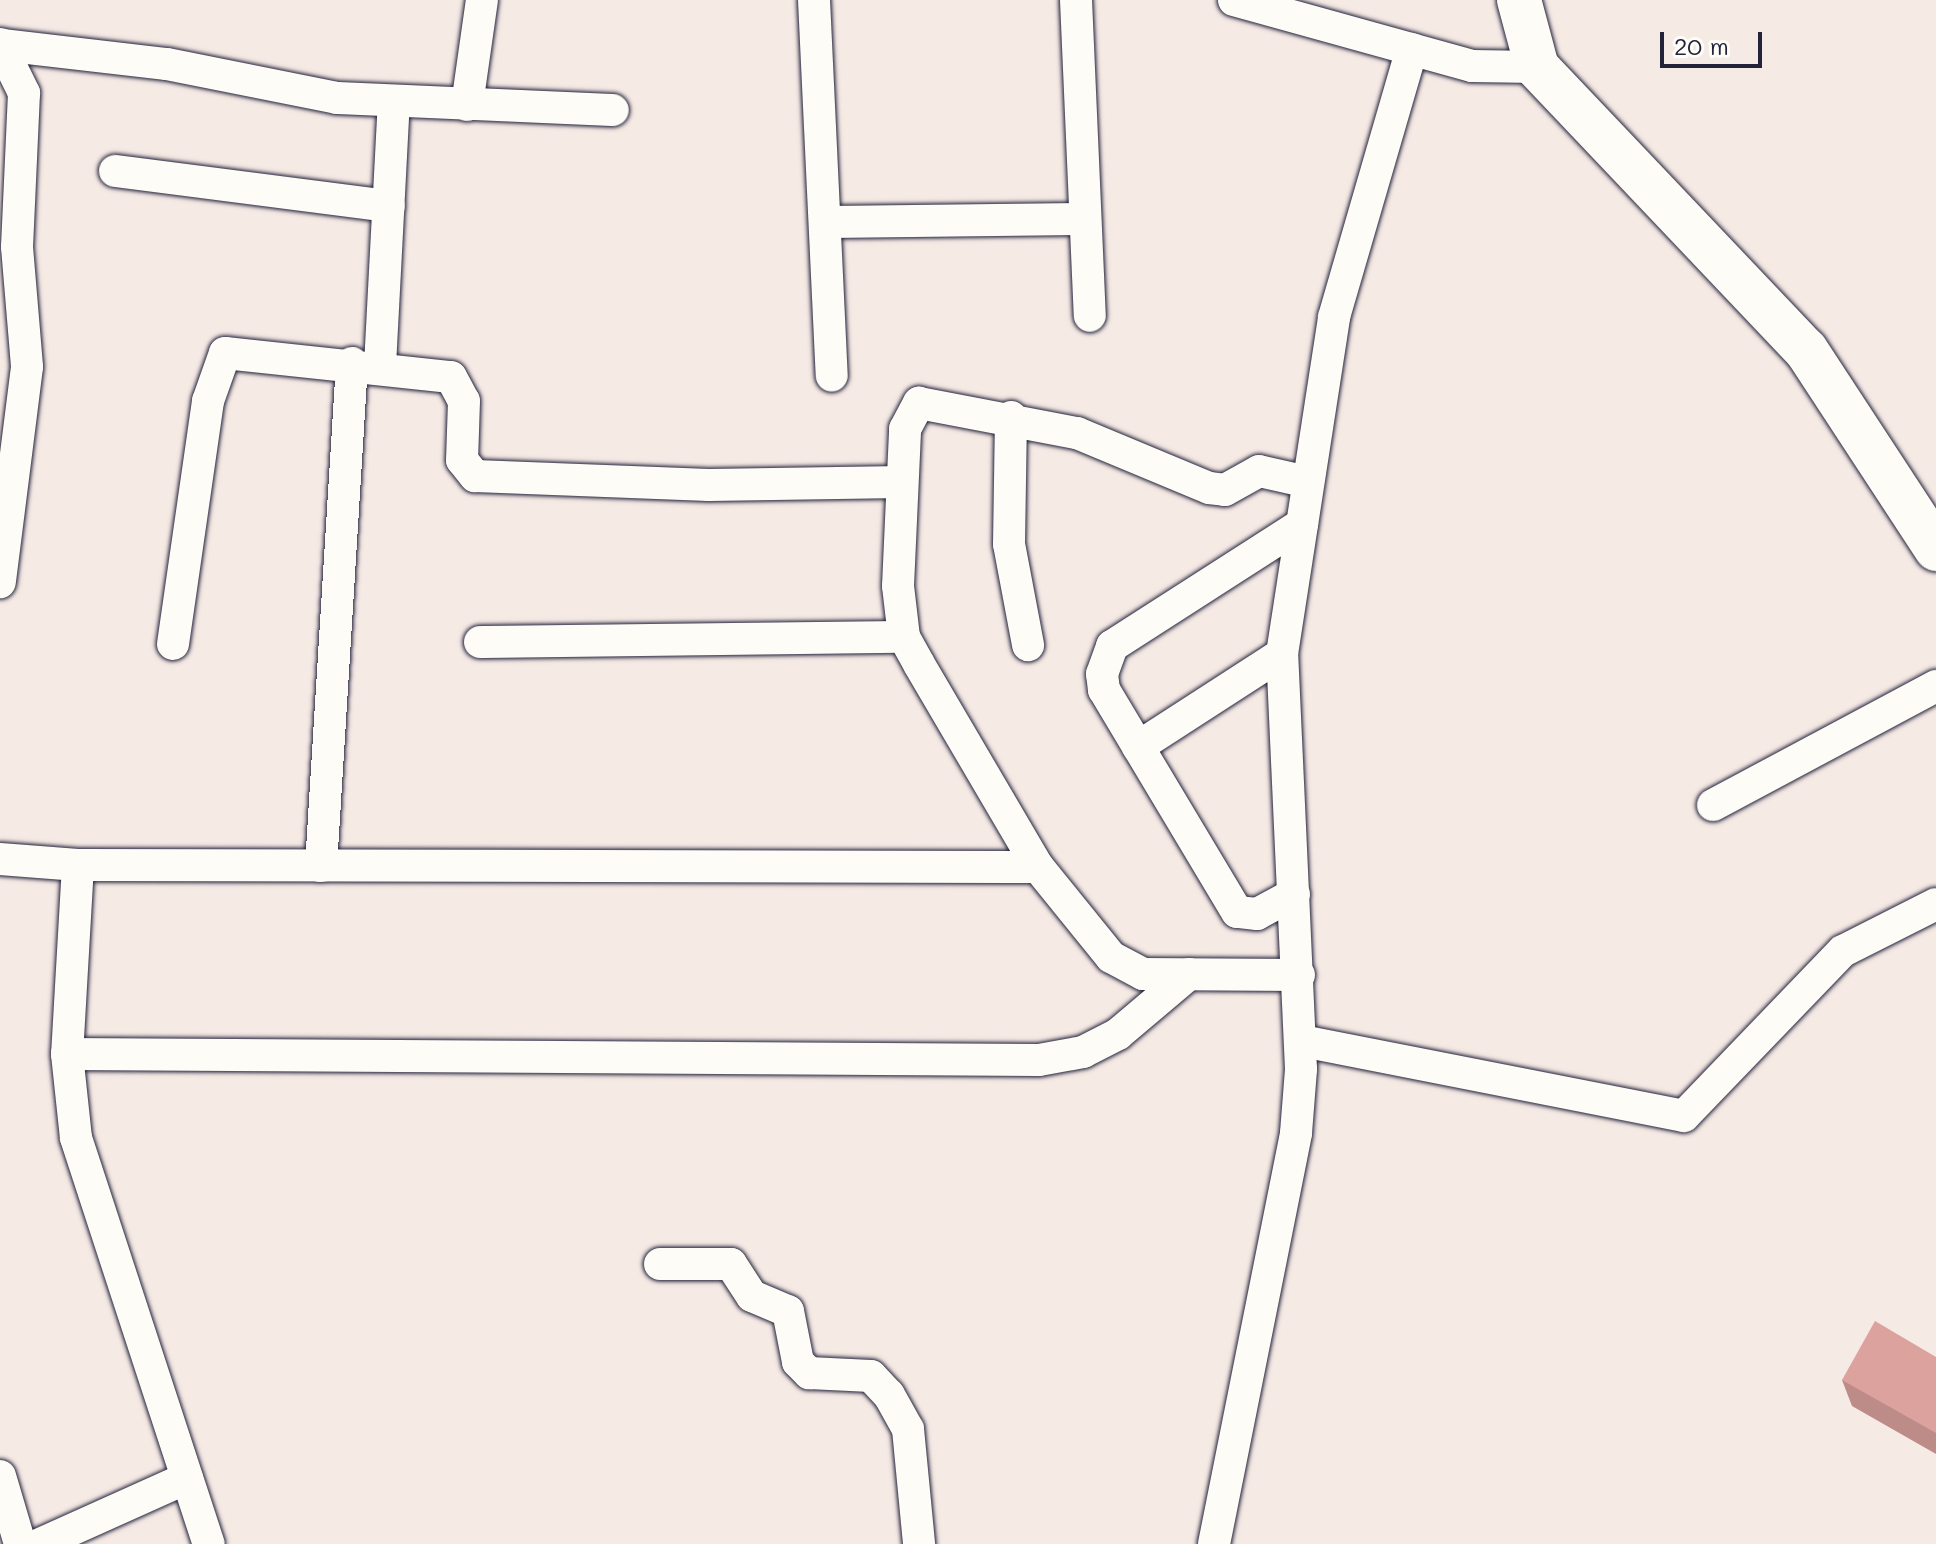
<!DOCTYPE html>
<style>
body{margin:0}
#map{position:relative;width:1936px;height:1544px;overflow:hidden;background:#f6eae5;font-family:Mali,sans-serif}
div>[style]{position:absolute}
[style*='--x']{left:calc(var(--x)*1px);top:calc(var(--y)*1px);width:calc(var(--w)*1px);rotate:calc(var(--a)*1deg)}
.roads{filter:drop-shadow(0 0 2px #22223b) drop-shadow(0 0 2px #22223b)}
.street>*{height:32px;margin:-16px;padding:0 16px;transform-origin:16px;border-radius:16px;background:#fdfcf7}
.secondary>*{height:44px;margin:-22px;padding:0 22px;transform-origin:22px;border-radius:22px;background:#fdfcf7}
.wall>*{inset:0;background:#bd8b88}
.building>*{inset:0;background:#dca29e}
span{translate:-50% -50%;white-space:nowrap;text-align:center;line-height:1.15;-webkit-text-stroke:7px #fdfcf7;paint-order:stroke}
.scale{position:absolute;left:1660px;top:32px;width:102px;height:36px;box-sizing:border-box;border:4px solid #22223b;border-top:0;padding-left:10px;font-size:24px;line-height:28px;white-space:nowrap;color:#22223b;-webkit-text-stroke:6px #fdfcf7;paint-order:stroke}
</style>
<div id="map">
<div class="roads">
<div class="street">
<i style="--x:814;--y:0;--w:376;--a:87.3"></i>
<i style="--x:1076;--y:0;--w:316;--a:87.5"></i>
<i style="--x:1234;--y:0;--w:247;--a:15.5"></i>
<i style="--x:1472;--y:66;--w:65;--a:0.9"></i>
<i style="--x:0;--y:44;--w:55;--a:63.9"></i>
<i style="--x:24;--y:93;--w:154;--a:92.6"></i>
<i style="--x:17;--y:247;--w:120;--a:85.2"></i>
<i style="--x:27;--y:367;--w:217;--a:97.2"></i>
<i style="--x:2;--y:45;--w:166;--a:6.6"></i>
<i style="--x:167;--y:64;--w:173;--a:11.3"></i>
<i style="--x:337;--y:98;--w:276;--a:2.5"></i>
<i style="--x:467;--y:105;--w:106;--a:-81.9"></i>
<i style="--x:115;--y:171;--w:276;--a:7.3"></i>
<i style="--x:825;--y:222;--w:259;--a:-0.7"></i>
<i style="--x:380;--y:366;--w:264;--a:-87"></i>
<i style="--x:1011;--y:417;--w:127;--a:90.9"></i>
<i style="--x:1009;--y:544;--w:103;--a:79.3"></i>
<i style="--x:480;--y:642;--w:424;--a:-0.7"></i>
<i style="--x:173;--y:644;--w:246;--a:-81.8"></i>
<i style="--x:208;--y:401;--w:51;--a:-70.5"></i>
<i style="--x:225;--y:353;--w:227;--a:6.1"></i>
<i style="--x:451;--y:377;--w:27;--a:62"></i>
<i style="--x:464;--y:401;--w:59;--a:91.9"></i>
<i style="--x:462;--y:460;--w:21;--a:51"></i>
<i style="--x:475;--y:476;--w:234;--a:2.2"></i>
<i style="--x:709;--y:485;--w:193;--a:-0.9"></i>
<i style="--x:1138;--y:747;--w:171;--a:-32.9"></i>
<i style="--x:1713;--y:805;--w:253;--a:-28.1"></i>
<i style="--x:0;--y:859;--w:78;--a:4.4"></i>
<i style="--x:78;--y:865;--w:960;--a:0.12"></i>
<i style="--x:78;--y:865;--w:189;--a:93.3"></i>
<i style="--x:67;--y:1054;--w:84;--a:83.9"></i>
<i style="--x:76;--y:1138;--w:427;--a:71.9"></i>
<i style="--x:321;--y:866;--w:504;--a:-86.47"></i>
<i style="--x:1294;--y:894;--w:42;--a:151.6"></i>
<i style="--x:1257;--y:914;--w:20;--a:-174"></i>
<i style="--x:1237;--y:912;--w:259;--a:-120.9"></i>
<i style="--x:1104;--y:690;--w:16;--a:-97"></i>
<i style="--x:1102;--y:674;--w:30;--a:-70"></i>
<i style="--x:1112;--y:646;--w:226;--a:-32.7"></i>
<i style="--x:1299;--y:975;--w:156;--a:-179.6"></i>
<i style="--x:1143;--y:974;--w:36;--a:-152"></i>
<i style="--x:1111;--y:957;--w:116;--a:-129"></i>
<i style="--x:1038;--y:867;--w:235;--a:-120.4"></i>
<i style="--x:919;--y:664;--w:31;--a:-119"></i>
<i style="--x:904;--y:637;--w:51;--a:-96.7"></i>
<i style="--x:898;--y:586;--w:157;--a:-87.4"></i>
<i style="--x:905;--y:429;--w:30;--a:-62"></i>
<i style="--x:919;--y:403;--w:161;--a:10.8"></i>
<i style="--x:1077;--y:433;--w:143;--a:22.6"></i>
<i style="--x:1209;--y:488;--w:16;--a:7"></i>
<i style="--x:1225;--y:490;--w:39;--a:-29"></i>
<i style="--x:1259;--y:471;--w:50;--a:12.7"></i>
<i style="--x:1302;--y:1041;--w:389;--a:11.1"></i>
<i style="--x:1684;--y:1116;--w:229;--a:-46.1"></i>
<i style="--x:1843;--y:951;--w:104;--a:-26.8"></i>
<i style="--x:67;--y:1054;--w:972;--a:0.35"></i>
<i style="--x:1039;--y:1060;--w:45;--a:-10.3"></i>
<i style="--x:1083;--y:1052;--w:39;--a:-27"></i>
<i style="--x:1118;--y:1034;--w:93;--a:-40.2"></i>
<i style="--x:660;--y:1264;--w:71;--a:0"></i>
<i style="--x:731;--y:1264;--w:38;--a:57"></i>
<i style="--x:752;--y:1296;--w:39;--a:23"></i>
<i style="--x:788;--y:1311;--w:52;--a:78.9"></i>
<i style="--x:798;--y:1362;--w:16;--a:45"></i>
<i style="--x:809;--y:1373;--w:62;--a:2.8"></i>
<i style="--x:871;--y:1376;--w:26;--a:47"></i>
<i style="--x:889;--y:1395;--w:39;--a:61"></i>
<i style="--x:908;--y:1429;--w:116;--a:84.5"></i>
<i style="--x:0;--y:1476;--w:71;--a:73.6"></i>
<i style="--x:40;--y:1544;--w:161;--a:-24.2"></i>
<i style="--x:1214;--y:1544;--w:419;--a:-78.7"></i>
<i style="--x:1296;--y:1133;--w:64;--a:-85.5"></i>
<i style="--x:1301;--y:1069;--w:415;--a:-92.6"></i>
<i style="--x:1282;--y:654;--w:341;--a:-81.2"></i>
<i style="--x:1334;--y:317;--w:279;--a:-73.8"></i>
</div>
<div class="secondary">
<i style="--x:1519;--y:0;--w:69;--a:75"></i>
<i style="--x:1537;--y:67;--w:390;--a:46.5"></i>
<i style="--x:1806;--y:350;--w:238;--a:56.8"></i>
</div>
</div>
<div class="wall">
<i style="clip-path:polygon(1936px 1357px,1936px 1454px,1852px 1406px,1842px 1380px)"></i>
</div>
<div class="building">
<i style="clip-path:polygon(1875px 1321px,1936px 1357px,1936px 1433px,1842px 1380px)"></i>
</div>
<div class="scale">20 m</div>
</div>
